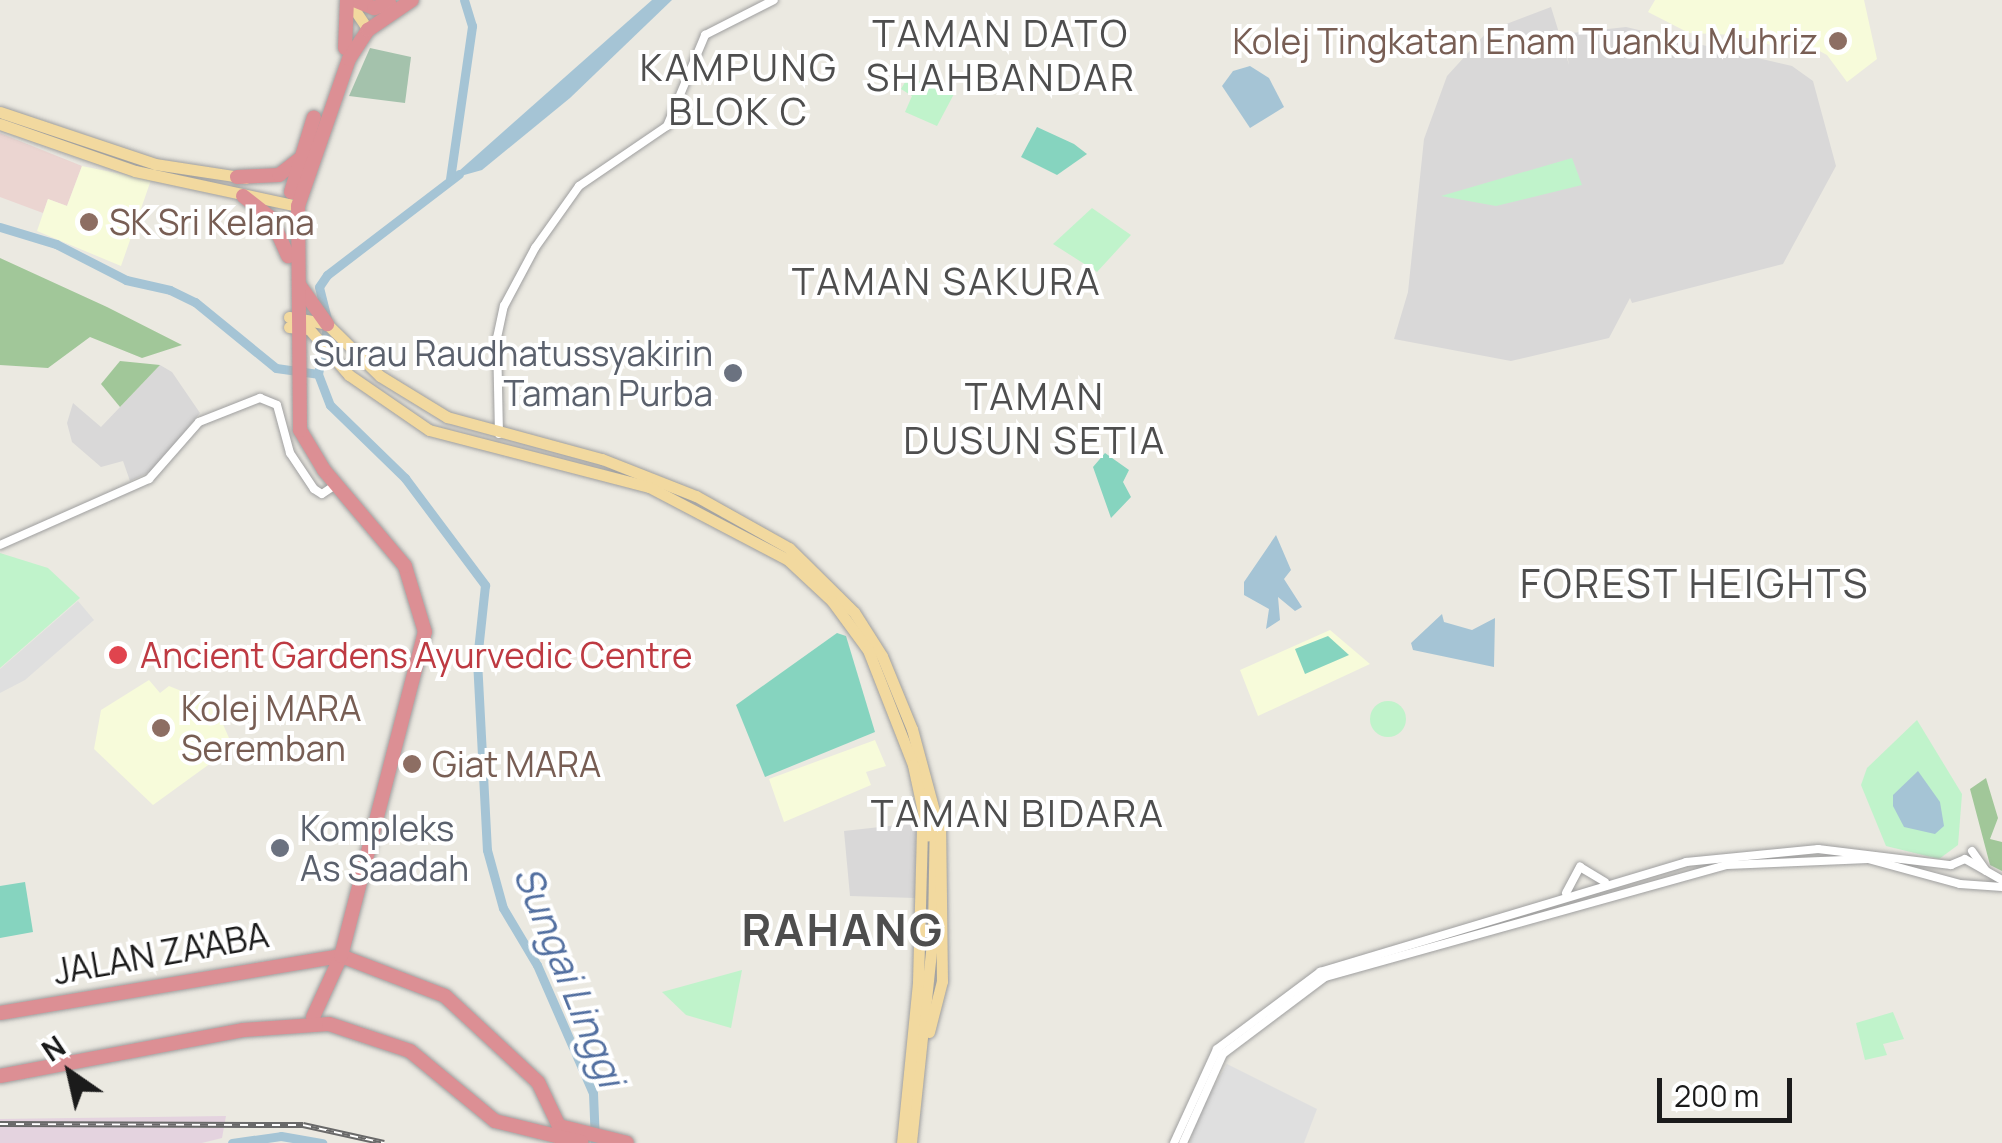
<!DOCTYPE html>
<style>
body{margin:0}
#map{position:relative;width:2002px;height:1143px;overflow:hidden;background:#ebe9e1;font-family:Manrope,sans-serif}
div>[style]{position:absolute}
[style*='--x']{left:calc(var(--x)*1px);top:calc(var(--y)*1px);width:calc(var(--w)*1px);rotate:calc(var(--a)*1deg)}
.residential>*{inset:0;background:#d9d8d8}
.commercial>*{inset:0;background:#ebd5d1}
.industrial>*{inset:0;background:#e4d3df}
.education>*{inset:0;background:#f7fbda}
.forest>*{inset:0;background:#a1c799}
.cemetery>*{inset:0;background:#a4c2ac}
.park>*{inset:0;background:#c0f3cb}
.round{border-radius:50%}
.pitch>*{inset:0;background:#86d4bf}
.parking>*{inset:0;background:#dfdfdf}
.water>*{inset:0;background:#a5c4d5}
.river>*{height:9px;margin:-4.5px;padding:0 4.5px;transform-origin:4.5px;border-radius:4.5px;background:#a5c4d5}
.roads{filter:drop-shadow(0 0 2px #9f9f9f) drop-shadow(0 0 2px #9f9f9f)}
.minor>*{height:8px;margin:-4px;padding:0 4px;transform-origin:4px;border-radius:4px;background:#fff}
.major>*{height:11px;margin:-5.5px;padding:0 5.5px;transform-origin:5.5px;border-radius:5.5px;background:#f2d99f}
.highway>*{height:14px;margin:-7px;padding:0 7px;transform-origin:7px;border-radius:7px;background:#dc8f94}
.rail>*{height:6px;margin-top:-3px;transform-origin:0;background:repeating-linear-gradient(90deg,#fff 0 8px,#696969 0 16px);box-sizing:border-box;border-block:2px solid #696969}
.dots>*{width:28px;height:28px;translate:-50% -50%;box-sizing:border-box;border:5px solid #fff;border-radius:50%}
span{translate:-50% -50%;white-space:nowrap;text-align:center;line-height:1.15;-webkit-text-stroke:8px #fff;paint-order:stroke}
.education-label{font-size:35px;color:#785e54}
.right{translate:-100% -50%;text-align:right}
.left{translate:0 -50%;text-align:left}
.worship-label{font-size:35px;color:#5b616d}
.health-label{font-size:35px;color:#be3a42}
.street-label{font-size:35px;color:#1b1b1b}
.neighbourhood-label{font-size:38px;color:#4e4e4e;letter-spacing:2.5px}
.water-label{font-size:38px;color:#526fa0;font-style:italic}
.quarter-label{font-size:40px;color:#4e4e4e;letter-spacing:2.5px}
.district-label{font-size:45px;color:#4e4e4e;font-weight:700;letter-spacing:2.5px}
.north{position:absolute;left:20px;top:1023px;width:100px;height:100px;-webkit-text-stroke:8px #fff;paint-order:stroke;rotate:326deg;font-size:28px;font-weight:700;line-height:40px;text-align:center;color:#1b1b1b}
.north::after{content:'';display:block;margin:auto;width:35px;height:45px;background:#1b1b1b;clip-path:polygon(50% 0,100% 100%,50% 72%,0 100%)}
.scale{position:absolute;left:1657px;top:1078px;width:135px;height:45px;box-sizing:border-box;border:5px solid #1b1b1b;border-top:0;padding-left:12px;font-size:30px;line-height:35px;white-space:nowrap;color:#1b1b1b;-webkit-text-stroke:8px #fff;paint-order:stroke}
</style>
<div id="map">
<div class="residential">
<i style="clip-path:polygon(1551px 7px,1569px 65px,1563px 34px,1626px 27px,1792px 66px,1813px 81px,1836px 166px,1783px 264px,1632px 303px,1630px 298px,1609px 338px,1511px 361px,1394px 339px,1408px 292px,1424px 139px,1447px 76px,1488px 31px)"></i>
<i style="clip-path:polygon(160px 365px,172px 372px,200px 413px,154px 470px,130px 481px,123px 461px,101px 467px,72px 442px,67px 423px,73px 403px,101px 427px)"></i>
<i style="clip-path:polygon(916px 823px,915px 898px,850px 896px,844px 831px)"></i>
</div>
<div class="commercial">
<i style="clip-path:polygon(0 133px,82px 166px,67px 206px,48px 199px,43px 213px,0 197px)"></i>
</div>
<div class="industrial">
<i style="clip-path:polygon(226px 1116px,222px 1138px,202px 1143px,0 1143px,0 1119px)"></i>
</div>
<div class="education">
<i style="clip-path:polygon(1655px 0,1864px 0,1877px 59px,1847px 82px,1827px 55px,1799px 40px,1781px 48px,1737px 35px,1689px 33px,1648px 12px)"></i>
<i style="clip-path:polygon(82px 166px,151px 180px,121px 266px,37px 231px,48px 199px,67px 206px)"></i>
<i style="clip-path:polygon(1330px 630px,1370px 664px,1258px 716px,1240px 670px)"></i>
<i style="clip-path:polygon(149px 680px,160px 693px,169px 686px,214px 704px,233px 747px,153px 805px,94px 749px,101px 710px)"></i>
<i style="clip-path:polygon(875px 740px,886px 766px,866px 772px,871px 785px,784px 822px,769px 779px)"></i>
</div>
<div class="forest">
<i style="clip-path:polygon(0 258px,107px 307px,182px 345px,142px 358px,90px 337px,48px 368px,0 365px)"></i>
<i style="clip-path:polygon(120px 361px,160px 365px,120px 407px,101px 384px)"></i>
<i style="clip-path:polygon(1986px 778px,1998px 818px,1990px 839px,2002px 842px,2002px 871px,1990px 865px,1970px 789px)"></i>
</div>
<div class="cemetery">
<i style="clip-path:polygon(370px 48px,411px 57px,405px 103px,349px 96px)"></i>
</div>
<div class="park">
<i style="clip-path:polygon(908px 77px,954px 94px,937px 126px,905px 112px,912px 96px,901px 89px)"></i>
<i style="clip-path:polygon(1572px 158px,1582px 185px,1496px 206px,1441px 196px)"></i>
<i style="clip-path:polygon(1092px 208px,1131px 235px,1097px 272px,1053px 244px)"></i>
<i style="clip-path:polygon(0 553px,48px 568px,80px 598px,0 668px)"></i>
<i class="round" style="left:1370px;top:701px;width:36px;height:36px"></i>
<i style="clip-path:polygon(1917px 720px,1962px 794px,1958px 845px,1939px 859px,1886px 846px,1861px 785px,1867px 768px)"></i>
<i style="clip-path:polygon(742px 970px,731px 1028px,686px 1015px,662px 992px)"></i>
<i style="clip-path:polygon(1893px 1012px,1904px 1039px,1883px 1044px,1887px 1055px,1865px 1060px,1856px 1023px)"></i>
</div>
<div class="pitch">
<i style="clip-path:polygon(1037px 127px,1074px 144px,1087px 154px,1057px 175px,1021px 157px)"></i>
<i style="clip-path:polygon(1105px 453px,1129px 470px,1123px 482px,1131px 497px,1111px 518px,1093px 467px)"></i>
<i style="clip-path:polygon(837px 633px,846px 636px,875px 732px,765px 777px,736px 705px)"></i>
<i style="clip-path:polygon(1328px 636px,1349px 655px,1305px 674px,1295px 649px)"></i>
<i style="clip-path:polygon(25px 882px,33px 932px,0 938px,0 886px)"></i>
</div>
<div class="parking">
<i style="clip-path:polygon(78px 601px,94px 620px,25px 680px,0 693px,0 669px)"></i>
<i style="clip-path:polygon(1227px 1064px,1317px 1109px,1304px 1143px,1190px 1143px,1196px 1117px)"></i>
</div>
<div class="water">
<i style="clip-path:polygon(652px 0,672px 0,570px 98px,482px 170px,450px 179px)"></i>
<i style="clip-path:polygon(1250px 66px,1269px 78px,1284px 107px,1250px 128px,1222px 86px,1233px 71px)"></i>
<i style="clip-path:polygon(1276px 535px,1291px 570px,1284px 579px,1302px 607px,1295px 611px,1278px 597px,1280px 620px,1266px 629px,1269px 609px,1244px 595px,1244px 582px)"></i>
<i style="clip-path:polygon(1442px 614px,1444px 622px,1472px 630px,1495px 618px,1494px 667px,1413px 650px,1411px 643px)"></i>
<i style="clip-path:polygon(1918px 771px,1940px 802px,1944px 826px,1935px 834px,1904px 827px,1893px 806px,1893px 795px)"></i>
</div>
<div class="river">
<i style="--x:459;--y:174;--w:166;--a:142.6"></i>
<i style="--x:327;--y:275;--w:14;--a:124"></i>
<i style="--x:319;--y:287;--w:36;--a:76"></i>
<i style="--x:328;--y:322;--w:53;--a:100.9"></i>
<i style="--x:318;--y:374;--w:33;--a:69"></i>
<i style="--x:330;--y:405;--w:105;--a:44.2"></i>
<i style="--x:405;--y:478;--w:134;--a:53.2"></i>
<i style="--x:485;--y:585;--w:75;--a:96.1"></i>
<i style="--x:477;--y:660;--w:190;--a:87"></i>
<i style="--x:487;--y:850;--w:60;--a:74.6"></i>
<i style="--x:503;--y:908;--w:66;--a:59.2"></i>
<i style="--x:537;--y:965;--w:140;--a:66.4"></i>
<i style="--x:593;--y:1093;--w:50;--a:87.7"></i>
<i style="--x:450;--y:179;--w:155;--a:-81.8"></i>
<i style="--x:472;--y:26;--w:27;--a:-107"></i>
<i style="--x:0;--y:227;--w:59;--a:16.9"></i>
<i style="--x:56;--y:244;--w:79;--a:27.2"></i>
<i style="--x:126;--y:280;--w:45;--a:12.8"></i>
<i style="--x:170;--y:290;--w:28;--a:26"></i>
<i style="--x:195;--y:302;--w:104;--a:39.2"></i>
<i style="--x:276;--y:368;--w:42;--a:8.1"></i>
<i style="--x:232;--y:1143;--w:49;--a:-8.1"></i>
<i style="--x:281;--y:1136;--w:42;--a:9.7"></i>
</div>
<div class="roads">
<div class="minor">
<i style="--x:499;--y:434;--w:96;--a:-91.2"></i>
<i style="--x:497;--y:338;--w:33;--a:-78"></i>
<i style="--x:504;--y:306;--w:66;--a:-61.9"></i>
<i style="--x:535;--y:248;--w:76;--a:-54.6"></i>
<i style="--x:579;--y:186;--w:107;--a:-34.3"></i>
<i style="--x:667;--y:126;--w:99;--a:-67.3"></i>
<i style="--x:705;--y:35;--w:77;--a:-26.9"></i>
<i style="--x:0;--y:545;--w:163;--a:-23.9"></i>
<i style="--x:149;--y:479;--w:76;--a:-48.7"></i>
<i style="--x:199;--y:422;--w:66;--a:-21.5"></i>
<i style="--x:260;--y:398;--w:18;--a:22"></i>
<i style="--x:277;--y:405;--w:50;--a:74.8"></i>
<i style="--x:290;--y:453;--w:43;--a:56.3"></i>
<i style="--x:314;--y:489;--w:9;--a:32"></i>
<i style="--x:322;--y:494;--w:18;--a:-34"></i>
<i style="--x:1972;--y:851;--w:24;--a:55"></i>
<i style="--x:1951;--y:865;--w:15;--a:-23"></i>
<i style="--x:1965;--y:859;--w:43;--a:29.6"></i>
<i style="--x:1580;--y:867;--w:29;--a:31"></i>
<i style="--x:1566;--y:893;--w:30;--a:-62"></i>
<i style="--x:1174;--y:1143;--w:103;--a:-65.4"></i>
<i style="--x:1217;--y:1049;--w:129;--a:-36.8"></i>
<i style="--x:1320;--y:972;--w:382;--a:-16.7"></i>
<i style="--x:1686;--y:862;--w:133;--a:-5.6"></i>
<i style="--x:1818;--y:849;--w:134;--a:6.9"></i>
<i style="--x:1183;--y:1143;--w:98;--a:-65.8"></i>
<i style="--x:1223;--y:1054;--w:128;--a:-37"></i>
<i style="--x:1325;--y:977;--w:417;--a:-15.6"></i>
<i style="--x:1727;--y:865;--w:141;--a:-2.4"></i>
<i style="--x:1868;--y:859;--w:95;--a:15.2"></i>
<i style="--x:1960;--y:884;--w:42;--a:4.1"></i>
</div>
<div class="major">
<i style="--x:348;--y:0;--w:36;--a:56"></i>
<i style="--x:0;--y:112;--w:163;--a:18.5"></i>
<i style="--x:155;--y:164;--w:92;--a:8.7"></i>
<i style="--x:0;--y:124;--w:143;--a:19.2"></i>
<i style="--x:135;--y:171;--w:167;--a:12.1"></i>
<i style="--x:289;--y:317;--w:39;--a:10"></i>
<i style="--x:327;--y:324;--w:74;--a:44.5"></i>
<i style="--x:380;--y:376;--w:79;--a:31.5"></i>
<i style="--x:447;--y:417;--w:161;--a:15.2"></i>
<i style="--x:602;--y:459;--w:101;--a:21.5"></i>
<i style="--x:696;--y:496;--w:107;--a:29.2"></i>
<i style="--x:789;--y:548;--w:91;--a:44.6"></i>
<i style="--x:854;--y:612;--w:52;--a:57.5"></i>
<i style="--x:882;--y:656;--w:79;--a:67.7"></i>
<i style="--x:912;--y:729;--w:88;--a:74.9"></i>
<i style="--x:935;--y:814;--w:119;--a:91"></i>
<i style="--x:933;--y:933;--w:211;--a:96"></i>
<i style="--x:289;--y:327;--w:20;--a:6"></i>
<i style="--x:309;--y:329;--w:61;--a:49"></i>
<i style="--x:349;--y:375;--w:97;--a:34.5"></i>
<i style="--x:429;--y:430;--w:227;--a:14.5"></i>
<i style="--x:649;--y:487;--w:156;--a:27.6"></i>
<i style="--x:787;--y:559;--w:62;--a:43"></i>
<i style="--x:832;--y:601;--w:61;--a:53.7"></i>
<i style="--x:868;--y:650;--w:123;--a:68.6"></i>
<i style="--x:913;--y:765;--w:72;--a:77.9"></i>
<i style="--x:929;--y:1032;--w:53;--a:-75.7"></i>
<i style="--x:942;--y:981;--w:154;--a:-90.7"></i>
<i style="--x:902;--y:1143;--w:162;--a:-84.3"></i>
<i style="--x:918;--y:982;--w:154;--a:-88.5"></i>
</div>
<div class="highway">
<i style="--x:354;--y:0;--w:22;--a:22"></i>
<i style="--x:374;--y:8;--w:16;--a:-18"></i>
<i style="--x:345;--y:48;--w:48;--a:-87.6"></i>
<i style="--x:237;--y:177;--w:42;--a:-2.7"></i>
<i style="--x:279;--y:175;--w:24;--a:-38"></i>
<i style="--x:291;--y:192;--w:78;--a:-73"></i>
<i style="--x:243;--y:196;--w:36;--a:38"></i>
<i style="--x:271;--y:218;--w:42;--a:65.9"></i>
<i style="--x:300;--y:286;--w:47;--a:54.6"></i>
<i style="--x:0;--y:1013;--w:346;--a:-9.5"></i>
<i style="--x:341;--y:956;--w:111;--a:21"></i>
<i style="--x:445;--y:996;--w:127;--a:42.8"></i>
<i style="--x:538;--y:1082;--w:49;--a:64.5"></i>
<i style="--x:559;--y:1126;--w:70;--a:14"></i>
<i style="--x:313;--y:1017;--w:67;--a:-65.3"></i>
<i style="--x:341;--y:956;--w:335;--a:-75.5"></i>
<i style="--x:425;--y:632;--w:69;--a:-106.9"></i>
<i style="--x:405;--y:566;--w:126;--a:-130.2"></i>
<i style="--x:324;--y:470;--w:47;--a:-121"></i>
<i style="--x:300;--y:430;--w:224;--a:-90.5"></i>
<i style="--x:298;--y:206;--w:156;--a:-70.9"></i>
<i style="--x:349;--y:59;--w:35;--a:-57"></i>
<i style="--x:368;--y:30;--w:53;--a:-34.3"></i>
<i style="--x:0;--y:1076;--w:247;--a:-10.7"></i>
<i style="--x:243;--y:1030;--w:86;--a:-4"></i>
<i style="--x:329;--y:1024;--w:85;--a:18.4"></i>
<i style="--x:410;--y:1051;--w:110;--a:39.5"></i>
<i style="--x:495;--y:1121;--w:89;--a:13.7"></i>
</div>
</div>
<div class="rail">
<i style="--x:0;--y:1124;--w:303;--a:0.2"></i>
<i style="--x:303;--y:1125;--w:83;--a:12.5"></i>
</div>
<div class="dots">
<i style="left:1838px;top:41px;background:#8d6e63"></i>
<i style="left:89px;top:222px;background:#8d6e63"></i>
<i style="left:733px;top:373px;background:#6b7280"></i>
<i style="left:118px;top:655px;background:#e0444e"></i>
<i style="left:161px;top:728px;background:#8d6e63"></i>
<i style="left:412px;top:764px;background:#8d6e63"></i>
<i style="left:280px;top:848px;background:#6b7280"></i>
</div>
<div class="education-label">
<span class="right" style="left:1818px;top:41px">Kolej Tingkatan Enam Tuanku Muhriz</span>
<span class="left" style="left:109px;top:222px">SK Sri Kelana</span>
<span class="left" style="left:181px;top:728px">Kolej MARA<br>Seremban</span>
<span class="left" style="left:432px;top:764px">Giat MARA</span>
</div>
<div class="worship-label">
<span class="right" style="left:713px;top:373px">Surau Raudhatussyakirin<br>Taman Purba</span>
<span class="left" style="left:300px;top:848px">Kompleks<br>As Saadah</span>
</div>
<div class="health-label">
<span class="left" style="left:140px;top:655px">Ancient Gardens Ayurvedic Centre</span>
</div>
<div class="street-label">
<span style="left:161px;top:953px;rotate:-10deg">JALAN ZA'ABA</span>
</div>
<div class="neighbourhood-label">
<span style="left:1001px;top:55px">TAMAN DATO<br>SHAHBANDAR</span>
<span style="left:739px;top:89px">KAMPUNG<br>BLOK C</span>
<span style="left:947px;top:281px">TAMAN SAKURA</span>
<span style="left:1035px;top:418px">TAMAN<br>DUSUN SETIA</span>
<span style="left:1018px;top:813px">TAMAN BIDARA</span>
</div>
<div class="water-label">
<span style="left:570px;top:976px;rotate:68deg">Sungai Linggi</span>
</div>
<div class="quarter-label">
<span style="left:1695px;top:583px">FOREST HEIGHTS</span>
</div>
<div class="district-label">
<span style="left:843px;top:930px">RAHANG</span>
</div>
<div class="north">N</div>
<div class="scale">200 m</div>
</div>
